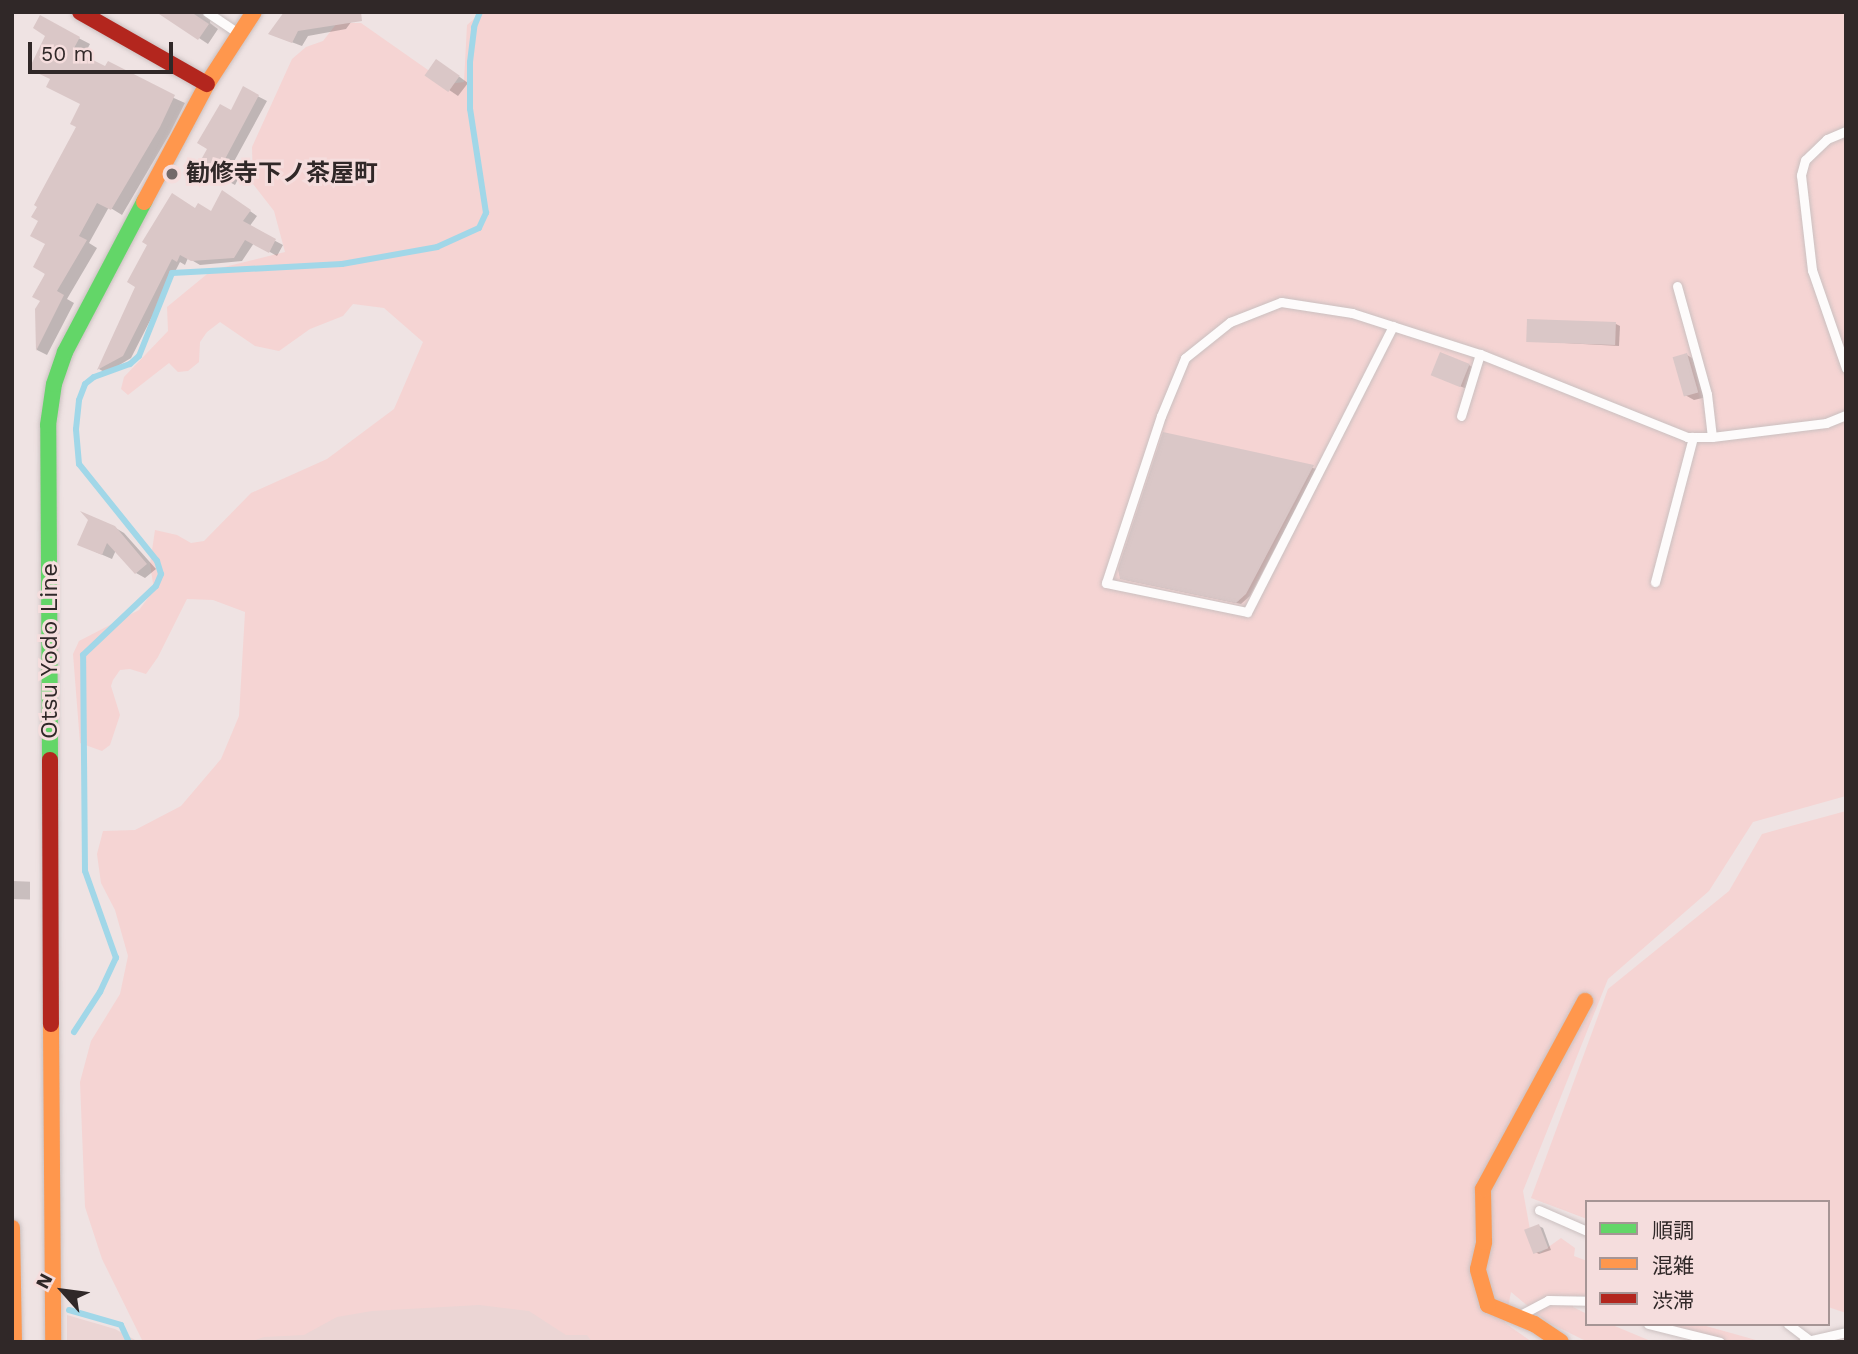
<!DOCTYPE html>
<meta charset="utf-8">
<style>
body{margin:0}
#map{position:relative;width:1858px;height:1354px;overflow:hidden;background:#efe3e3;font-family:"Work Sans","Noto Sans JP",sans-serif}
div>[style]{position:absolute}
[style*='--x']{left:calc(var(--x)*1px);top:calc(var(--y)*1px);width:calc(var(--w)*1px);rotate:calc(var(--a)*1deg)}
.built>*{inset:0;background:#ebd5d4}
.green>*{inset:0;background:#f5d4d3}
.shadow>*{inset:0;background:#0003}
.stream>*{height:6px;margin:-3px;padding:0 3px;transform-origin:3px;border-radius:3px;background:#a1d7e8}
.building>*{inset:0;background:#dac7c7;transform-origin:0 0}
.street-tunnel>*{height:18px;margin-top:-9px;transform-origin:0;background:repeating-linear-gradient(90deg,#c9bebe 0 18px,transparent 0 27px)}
.roads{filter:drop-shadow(0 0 2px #cac0c0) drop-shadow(0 0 2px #cac0c0)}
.lane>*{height:9px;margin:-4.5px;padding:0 4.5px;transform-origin:4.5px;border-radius:4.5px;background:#fdfbfb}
.fast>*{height:16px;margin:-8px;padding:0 8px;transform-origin:8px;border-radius:8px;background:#63d668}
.slow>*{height:16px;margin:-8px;padding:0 8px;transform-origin:8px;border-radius:8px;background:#ff974d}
.jam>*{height:16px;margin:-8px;padding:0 8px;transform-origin:8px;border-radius:8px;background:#b3261e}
.dots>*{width:19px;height:19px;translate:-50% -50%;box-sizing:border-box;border:4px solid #f5dddd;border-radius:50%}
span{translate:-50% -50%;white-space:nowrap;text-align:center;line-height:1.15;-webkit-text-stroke:6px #f5dddd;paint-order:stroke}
.poi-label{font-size:24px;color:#302828;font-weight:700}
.left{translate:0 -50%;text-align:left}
.street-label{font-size:24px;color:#302828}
.frame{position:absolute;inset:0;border:14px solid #302828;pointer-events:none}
.legend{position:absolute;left:1585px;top:1200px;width:245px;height:126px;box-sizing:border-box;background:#f5dddd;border:2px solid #a69595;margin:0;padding:9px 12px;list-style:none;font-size:21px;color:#302828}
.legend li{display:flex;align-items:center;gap:14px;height:35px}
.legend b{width:35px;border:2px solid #a69595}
.north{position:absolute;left:28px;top:1256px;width:70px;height:70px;-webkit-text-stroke:5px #f5dddd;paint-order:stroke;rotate:298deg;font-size:19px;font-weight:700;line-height:28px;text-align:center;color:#302828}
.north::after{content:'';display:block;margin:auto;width:24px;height:32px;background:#302828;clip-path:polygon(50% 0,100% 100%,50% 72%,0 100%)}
.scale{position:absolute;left:28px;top:42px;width:145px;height:32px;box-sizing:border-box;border:4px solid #302828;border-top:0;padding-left:9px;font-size:21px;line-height:24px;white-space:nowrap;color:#302828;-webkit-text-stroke:5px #f5dddd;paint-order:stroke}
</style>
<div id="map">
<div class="built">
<i style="clip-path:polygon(420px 1245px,633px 1342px,209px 1342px)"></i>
<i style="clip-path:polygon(67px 1315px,115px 1329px,139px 1342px,67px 1342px)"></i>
</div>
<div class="green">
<i style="clip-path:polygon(482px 12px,1846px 12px,1846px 796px,1753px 822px,1709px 891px,1608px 979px,1523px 1191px,1533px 1246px,1540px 1253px,1561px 1238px,1575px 1248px,1574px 1256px,1587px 1261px,1587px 1296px,1570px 1296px,1573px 1307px,1587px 1314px,1587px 1324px,1610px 1324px,1653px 1342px,1588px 1342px,1547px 1322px,1511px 1292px,1505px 1323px,1532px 1342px,592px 1342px,587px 1335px,566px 1335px,529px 1311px,479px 1305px,372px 1311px,337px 1317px,304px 1335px,264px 1337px,250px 1342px,143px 1342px,102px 1259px,85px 1207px,80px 1082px,91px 1041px,120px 994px,128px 956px,115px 910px,101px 883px,97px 854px,103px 831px,135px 830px,181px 806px,221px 759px,239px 716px,245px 612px,213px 600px,187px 599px,158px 657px,146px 674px,130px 669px,120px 670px,113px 680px,111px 686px,120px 715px,110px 745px,102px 751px,80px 743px,73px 654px,79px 641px,139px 610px,154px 590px,150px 564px,155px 530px,177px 535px,191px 543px,204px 541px,251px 493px,327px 459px,394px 409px,423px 342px,384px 308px,353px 304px,343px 316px,310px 329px,279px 351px,255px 346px,220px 322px,207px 332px,200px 342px,199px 362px,188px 371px,178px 372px,169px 363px,128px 395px,121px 389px,124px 377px,168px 331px,167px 307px,212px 270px,285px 252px,274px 211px,253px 184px,252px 147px,292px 59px,306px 47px,323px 41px,337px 23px,361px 23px,448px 84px,464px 82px,467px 25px)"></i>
<i style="clip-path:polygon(1846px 811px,1846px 1313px,1828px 1307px,1828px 1202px,1587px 1202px,1587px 1219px,1531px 1198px,1608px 989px,1729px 891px,1762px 834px)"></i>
<i style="clip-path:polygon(1656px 1324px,1699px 1324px,1763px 1342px,1724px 1342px)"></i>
</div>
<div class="shadow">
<i style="clip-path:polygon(175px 12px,211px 12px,210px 23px,218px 29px,208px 44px,199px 38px)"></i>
<i style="clip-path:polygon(357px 14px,346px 29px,308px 36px,302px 46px,270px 34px)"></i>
<i style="clip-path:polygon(40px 18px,90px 44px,83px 57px,185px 103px,170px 133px,122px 215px,109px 207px,89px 243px,97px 248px,67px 299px,74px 303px,47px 355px,37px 350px,37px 309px,43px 301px,47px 244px,82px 104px,52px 79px,48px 35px)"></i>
<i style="clip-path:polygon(446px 67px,468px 83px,458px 96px,427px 75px)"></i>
<i style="clip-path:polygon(244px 89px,267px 101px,231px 167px,241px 173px,235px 185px,200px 166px)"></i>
<i style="clip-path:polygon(230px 197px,257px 216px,249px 227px,283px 245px,277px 256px,254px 243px,242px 261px,200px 265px,188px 258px,185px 265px,180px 262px,131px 358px,106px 373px,99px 369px,137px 287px,196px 210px,212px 213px)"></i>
<i style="clip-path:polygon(1616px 324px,1620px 326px,1619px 346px,1528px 341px)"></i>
<i style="clip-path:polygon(1687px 355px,1697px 361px,1707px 397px,1694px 400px,1685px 395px)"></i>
<i style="clip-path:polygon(1469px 365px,1478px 371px,1472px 391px,1442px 379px)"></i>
<i style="clip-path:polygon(1164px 434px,1317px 469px,1250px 596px,1241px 604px,1126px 580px)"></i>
<i style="clip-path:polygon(114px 527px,124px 533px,156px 569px,145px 578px,136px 573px,116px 550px,112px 559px,89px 549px)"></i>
<i style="clip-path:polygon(1539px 1226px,1543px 1228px,1551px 1250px,1539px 1254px,1535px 1252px)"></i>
</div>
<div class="stream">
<i style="--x:74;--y:1032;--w:48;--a:-57"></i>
<i style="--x:100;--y:992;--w:38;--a:-65"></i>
<i style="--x:116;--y:958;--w:92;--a:-109.6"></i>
<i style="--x:85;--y:871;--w:216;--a:-90.5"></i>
<i style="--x:83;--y:655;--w:100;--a:-43.4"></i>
<i style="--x:156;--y:586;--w:13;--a:-67"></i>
<i style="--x:161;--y:574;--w:14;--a:-107"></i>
<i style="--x:157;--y:561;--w:124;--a:-128.8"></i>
<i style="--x:79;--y:464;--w:35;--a:-95"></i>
<i style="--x:76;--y:429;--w:29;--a:-84"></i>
<i style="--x:79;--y:400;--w:17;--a:-69"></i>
<i style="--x:85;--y:384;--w:11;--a:-38"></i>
<i style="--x:94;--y:377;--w:38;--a:-20"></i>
<i style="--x:130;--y:364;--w:12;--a:-42"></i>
<i style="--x:139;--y:356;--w:89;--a:-68.3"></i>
<i style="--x:172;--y:273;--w:170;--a:-3"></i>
<i style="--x:342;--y:264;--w:97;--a:-10.1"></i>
<i style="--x:437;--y:247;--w:46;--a:-24.3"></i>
<i style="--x:479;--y:228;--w:17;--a:-65"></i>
<i style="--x:486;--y:213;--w:105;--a:-98.7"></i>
<i style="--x:470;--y:109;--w:47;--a:-90"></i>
<i style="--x:470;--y:62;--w:35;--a:-83"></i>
<i style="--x:474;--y:27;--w:16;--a:-68"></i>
<i style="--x:69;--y:1310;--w:54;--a:16.1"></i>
<i style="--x:121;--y:1325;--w:19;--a:65"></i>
</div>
<div class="building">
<i style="clip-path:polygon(156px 12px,191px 12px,209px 24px,198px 40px)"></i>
<i style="clip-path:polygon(284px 12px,361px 12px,362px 21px,298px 31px,292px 43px,268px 34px)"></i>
<i style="clip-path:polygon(40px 15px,80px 37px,73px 50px,105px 66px,108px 61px,175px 95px,160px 127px,111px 210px,97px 203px,79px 236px,87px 240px,57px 291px,64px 295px,36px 351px,35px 309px,40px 301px,32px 297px,45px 274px,33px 267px,45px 244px,30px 236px,38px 221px,31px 217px,37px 207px,34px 205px,76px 127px,70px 124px,80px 104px,46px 87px,50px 79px,29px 69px,45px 36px,33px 28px)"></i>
<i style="left:436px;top:59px;width:29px;height:20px;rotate:35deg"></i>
<i style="clip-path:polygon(243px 86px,259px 95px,224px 161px,234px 167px,226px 182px,197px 167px,207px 149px,197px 143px,220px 104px,231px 110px)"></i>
<i style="clip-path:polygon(222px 190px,251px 210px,243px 221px,276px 239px,269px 253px,245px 240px,234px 258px,191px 261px,180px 255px,177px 262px,172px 259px,123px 356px,97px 370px,135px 287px,127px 282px,147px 245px,142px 242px,172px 193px,195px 208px,198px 203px,211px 211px)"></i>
<i style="left:1527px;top:319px;width:89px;height:23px;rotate:2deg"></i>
<i style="left:1440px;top:352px;width:32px;height:25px;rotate:22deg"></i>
<i style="left:1687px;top:353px;width:41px;height:15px;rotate:74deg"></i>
<i style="clip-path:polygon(1163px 432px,1314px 465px,1246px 594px,1236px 603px,1120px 579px,1118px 569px)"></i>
<i style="clip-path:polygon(80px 511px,115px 526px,147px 564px,135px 574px,107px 543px,102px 555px,77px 545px,88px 520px)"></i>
<i style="left:1539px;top:1224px;width:26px;height:16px;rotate:69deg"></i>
</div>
<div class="street-tunnel">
<i style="--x:12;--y:890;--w:25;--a:2"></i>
</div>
<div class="roads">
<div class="lane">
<i style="--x:207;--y:12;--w:37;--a:34"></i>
<i style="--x:1846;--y:131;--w:21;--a:157"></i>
<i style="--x:1827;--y:139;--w:30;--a:136"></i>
<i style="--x:1805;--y:160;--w:16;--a:105"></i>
<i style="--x:1801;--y:175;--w:96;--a:83.4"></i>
<i style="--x:1812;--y:270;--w:104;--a:70.9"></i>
<i style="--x:1677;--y:286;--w:112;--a:74.5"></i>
<i style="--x:1707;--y:394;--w:43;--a:83.4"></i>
<i style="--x:1393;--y:326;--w:321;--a:117"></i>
<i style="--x:1247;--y:612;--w:144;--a:-168.4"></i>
<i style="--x:1106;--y:583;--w:176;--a:-71.8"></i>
<i style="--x:1161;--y:416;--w:63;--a:-67.5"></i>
<i style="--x:1185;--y:358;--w:58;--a:-38.7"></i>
<i style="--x:1230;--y:322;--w:55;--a:-21.4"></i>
<i style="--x:1281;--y:302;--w:72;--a:8.8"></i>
<i style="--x:1352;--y:313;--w:134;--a:17.8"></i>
<i style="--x:1480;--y:354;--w:223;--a:21.8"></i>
<i style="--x:1687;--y:437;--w:25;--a:0"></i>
<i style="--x:1712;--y:437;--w:115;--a:-7"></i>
<i style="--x:1826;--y:423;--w:22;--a:-22"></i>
<i style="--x:1461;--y:416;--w:65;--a:-73"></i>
<i style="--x:1655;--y:582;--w:150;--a:-75.3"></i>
<i style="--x:1539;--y:1210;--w:52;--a:23.6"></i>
<i style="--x:1522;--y:1314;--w:30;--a:-28"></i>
<i style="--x:1548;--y:1300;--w:39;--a:1"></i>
<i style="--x:1648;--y:1324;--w:74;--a:14"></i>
<i style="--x:1788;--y:1324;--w:26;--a:37"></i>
<i style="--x:1803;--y:1342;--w:44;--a:-13.1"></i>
</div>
<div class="fast">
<i style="--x:50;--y:760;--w:335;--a:-90.3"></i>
<i style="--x:48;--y:425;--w:41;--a:-81.7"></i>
<i style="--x:54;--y:384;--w:34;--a:-71"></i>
<i style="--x:65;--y:352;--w:170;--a:-62.2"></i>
</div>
<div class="slow">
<i style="--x:144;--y:202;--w:134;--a:-61.9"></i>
<i style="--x:207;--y:84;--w:86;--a:-56.9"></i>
<i style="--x:51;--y:1024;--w:318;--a:89.6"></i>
<i style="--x:12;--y:1228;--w:114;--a:89"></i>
<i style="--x:1561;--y:1342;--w:32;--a:-146"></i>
<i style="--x:1534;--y:1324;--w:50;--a:-157.6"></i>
<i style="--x:1488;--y:1305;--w:37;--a:-106"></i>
<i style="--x:1478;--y:1269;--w:28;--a:-77"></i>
<i style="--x:1484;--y:1242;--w:53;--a:-91.1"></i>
<i style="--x:1483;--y:1189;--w:214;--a:-61.5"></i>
</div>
<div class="jam">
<i style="--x:80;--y:12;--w:146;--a:29.6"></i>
<i style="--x:50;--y:760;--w:264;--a:89.8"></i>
</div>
</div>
<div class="dots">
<i style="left:172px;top:174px;background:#736969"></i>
</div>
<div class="poi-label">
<span class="left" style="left:186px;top:174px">勧修寺下ノ茶屋町</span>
</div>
<div class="street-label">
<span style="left:50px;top:651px;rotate:-90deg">Otsu Yodo Line</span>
</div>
<div class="frame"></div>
<ul class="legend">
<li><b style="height:9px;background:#63d668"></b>順調</li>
<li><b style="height:9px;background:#ff974d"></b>混雑</li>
<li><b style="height:9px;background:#b3261e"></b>渋滞</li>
</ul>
<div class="north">N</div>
<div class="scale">50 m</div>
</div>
